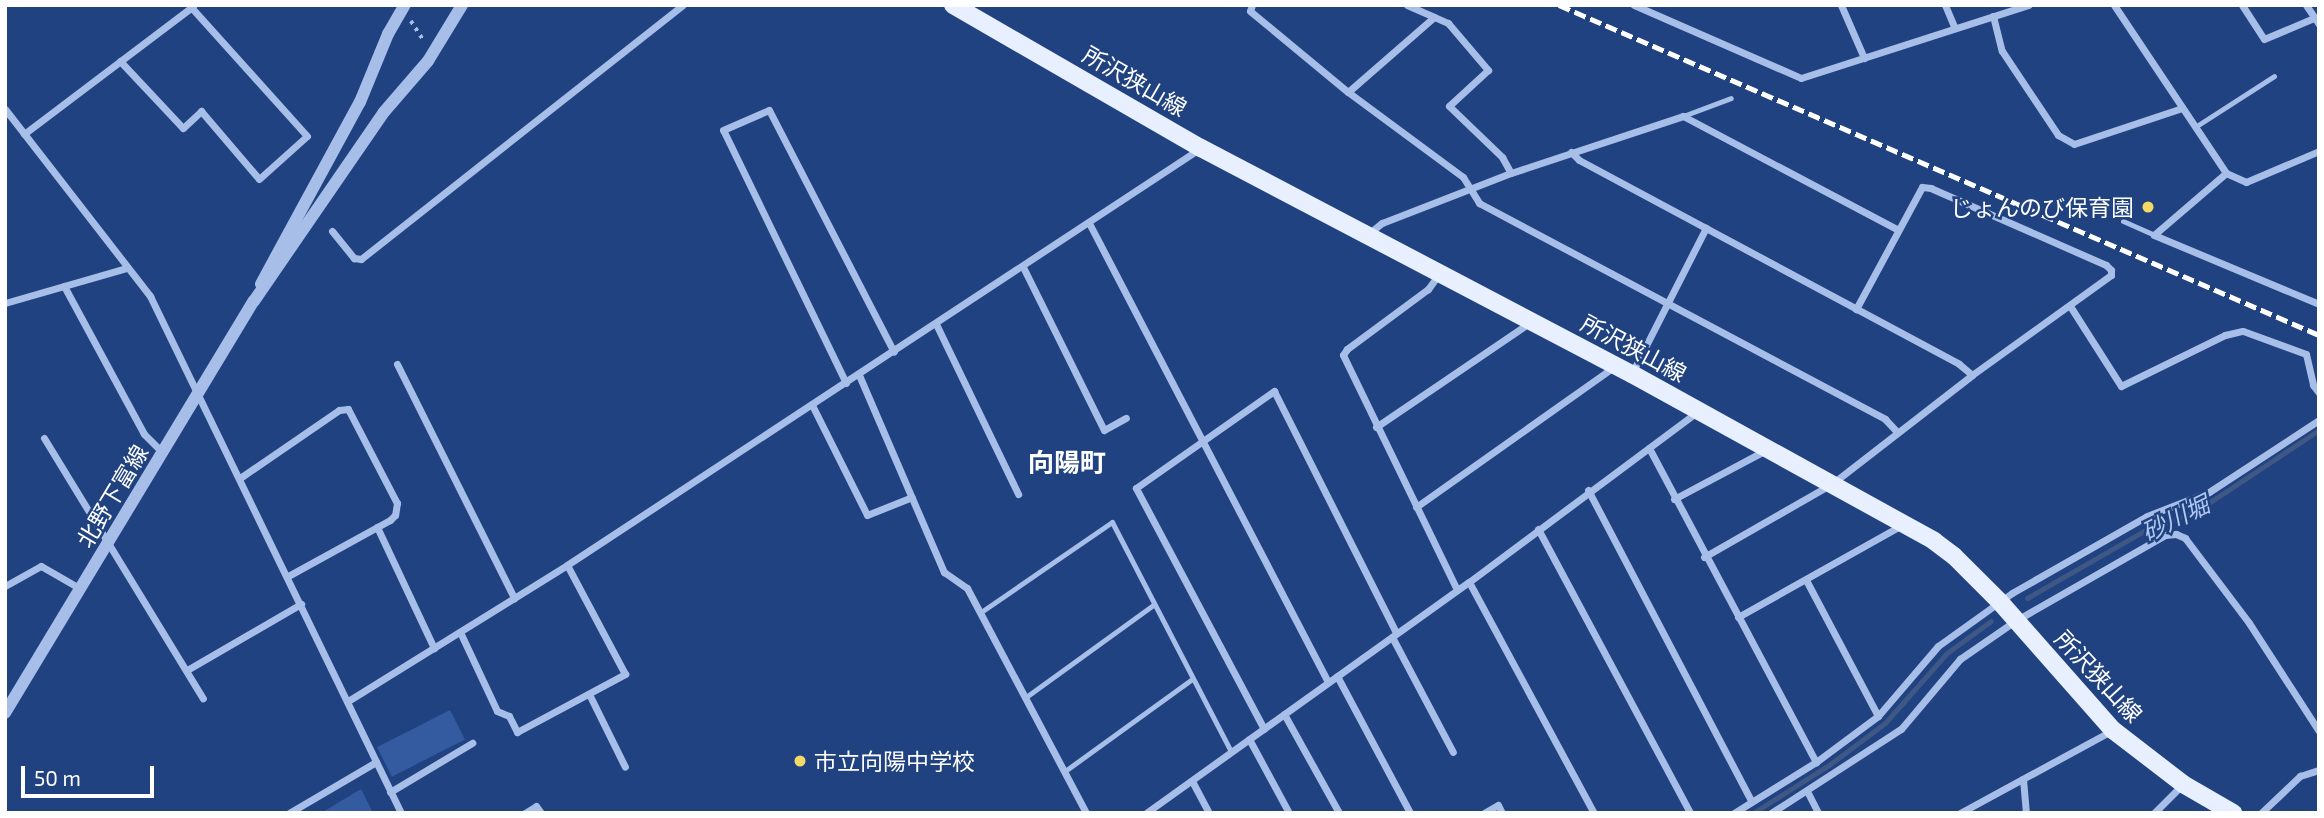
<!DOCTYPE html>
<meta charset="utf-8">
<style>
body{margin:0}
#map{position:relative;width:2324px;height:818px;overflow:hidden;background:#204281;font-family:"Exo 2","Noto Sans JP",sans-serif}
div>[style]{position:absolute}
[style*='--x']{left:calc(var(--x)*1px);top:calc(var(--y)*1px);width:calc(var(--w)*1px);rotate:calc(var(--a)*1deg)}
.green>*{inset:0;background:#345a9f;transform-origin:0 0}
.stream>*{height:5px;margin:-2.5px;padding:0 2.5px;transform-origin:2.5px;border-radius:2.5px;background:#3e5785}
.path>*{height:3.5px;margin-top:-1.75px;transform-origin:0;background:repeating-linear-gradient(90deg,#a6bee8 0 3.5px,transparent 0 8.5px)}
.service>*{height:5px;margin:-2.5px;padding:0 2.5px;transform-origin:2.5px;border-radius:2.5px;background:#a6bee8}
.minor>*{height:7px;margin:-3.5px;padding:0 3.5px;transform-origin:3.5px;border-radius:3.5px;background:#a6bee8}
.tertiary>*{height:12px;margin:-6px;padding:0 6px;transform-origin:6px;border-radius:6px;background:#a6bee8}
.primary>*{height:18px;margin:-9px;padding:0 9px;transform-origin:9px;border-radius:9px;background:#e8effe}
.rail>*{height:5px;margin-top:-2.5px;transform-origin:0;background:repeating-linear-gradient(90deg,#fff 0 12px,transparent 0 17px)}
.dots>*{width:19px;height:19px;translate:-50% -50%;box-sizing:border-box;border:4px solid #204281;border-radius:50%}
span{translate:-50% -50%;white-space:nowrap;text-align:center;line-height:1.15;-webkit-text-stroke:5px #204281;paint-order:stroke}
.street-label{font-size:23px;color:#fff}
.poi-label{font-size:23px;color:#fff}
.right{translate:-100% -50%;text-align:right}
.left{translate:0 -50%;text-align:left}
.water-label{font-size:24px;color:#b1c8f0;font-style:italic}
.quarter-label{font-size:26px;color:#fff;font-weight:700}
.frame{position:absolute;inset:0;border:7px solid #fff;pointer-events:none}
.scale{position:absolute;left:21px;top:766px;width:133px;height:32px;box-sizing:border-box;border:4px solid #fff;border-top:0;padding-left:9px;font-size:21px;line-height:24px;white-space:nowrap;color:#fff;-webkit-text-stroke:5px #204281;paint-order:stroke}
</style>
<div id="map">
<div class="green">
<i style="left:450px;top:710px;width:33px;height:82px;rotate:63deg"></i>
<i style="clip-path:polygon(361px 789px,373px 813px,321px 813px)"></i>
</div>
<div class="stream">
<i style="--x:2027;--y:598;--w:141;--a:-29.8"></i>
<i style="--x:2149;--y:528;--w:49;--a:-19.2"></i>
<i style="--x:2195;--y:512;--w:149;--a:-33.5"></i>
<i style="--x:1753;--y:813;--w:90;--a:-32.3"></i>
<i style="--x:1829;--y:765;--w:70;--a:-36.9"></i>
<i style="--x:1885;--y:723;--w:94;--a:-48.5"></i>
<i style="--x:1947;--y:653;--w:54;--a:-36"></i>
</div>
<div class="path">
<i style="--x:411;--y:21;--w:24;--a:57"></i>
</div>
<div class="service">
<i style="--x:1683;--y:116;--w:51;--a:-20.6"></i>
<i style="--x:2195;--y:127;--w:94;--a:-32.8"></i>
<i style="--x:2123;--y:221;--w:34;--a:24"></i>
<i style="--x:981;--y:612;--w:159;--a:-34.5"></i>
<i style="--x:1112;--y:522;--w:259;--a:62.6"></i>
<i style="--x:1026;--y:697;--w:157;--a:-35.9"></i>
<i style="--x:1065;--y:771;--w:157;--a:-35.9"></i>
</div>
<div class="minor">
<i style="--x:1252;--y:5;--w:6;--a:108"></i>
<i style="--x:1250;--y:11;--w:127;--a:39.6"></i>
<i style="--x:1348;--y:92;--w:143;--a:36.5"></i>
<i style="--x:1463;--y:177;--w:31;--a:58"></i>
<i style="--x:1479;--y:203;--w:460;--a:28"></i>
<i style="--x:1885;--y:419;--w:18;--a:47"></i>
<i style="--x:1407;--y:5;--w:45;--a:23.7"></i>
<i style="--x:1448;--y:23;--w:62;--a:49.6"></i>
<i style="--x:1488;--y:70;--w:53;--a:137.3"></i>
<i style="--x:1449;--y:106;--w:74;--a:43.9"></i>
<i style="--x:1502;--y:157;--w:18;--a:61"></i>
<i style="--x:1634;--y:5;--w:182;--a:23.6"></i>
<i style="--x:1801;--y:78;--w:239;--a:-17.8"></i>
<i style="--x:1841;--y:5;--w:58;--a:66.5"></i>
<i style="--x:1945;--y:5;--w:25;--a:67"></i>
<i style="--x:2114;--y:5;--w:202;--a:56.3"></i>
<i style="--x:2226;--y:173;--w:95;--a:139.3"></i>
<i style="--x:2154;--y:235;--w:179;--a:22.7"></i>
<i style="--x:2242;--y:5;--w:40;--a:57.1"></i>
<i style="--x:2264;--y:39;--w:54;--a:-22.8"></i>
<i style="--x:2306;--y:5;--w:23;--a:56"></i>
<i style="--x:1993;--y:16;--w:36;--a:76"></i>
<i style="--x:2002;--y:51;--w:101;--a:56.3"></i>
<i style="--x:2058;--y:135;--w:18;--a:29"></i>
<i style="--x:2074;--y:144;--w:114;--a:-18.4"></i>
<i style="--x:120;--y:61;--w:92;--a:46.8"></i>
<i style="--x:183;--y:128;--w:25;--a:-43"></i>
<i style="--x:201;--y:111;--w:89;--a:49.5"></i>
<i style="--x:259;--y:179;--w:64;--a:-41.9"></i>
<i style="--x:307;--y:136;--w:173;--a:-132"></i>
<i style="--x:1348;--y:92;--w:114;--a:-41.1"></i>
<i style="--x:5;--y:109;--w:237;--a:52.2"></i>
<i style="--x:150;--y:296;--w:575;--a:64.1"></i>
<i style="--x:24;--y:134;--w:212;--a:-37.1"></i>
<i style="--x:1571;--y:152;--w:11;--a:45"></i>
<i style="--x:1579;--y:160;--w:431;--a:28.2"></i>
<i style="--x:1959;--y:364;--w:17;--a:40"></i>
<i style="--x:2226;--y:173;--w:22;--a:24"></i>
<i style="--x:2246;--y:182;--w:79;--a:-23"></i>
<i style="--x:1089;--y:223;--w:517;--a:62.49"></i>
<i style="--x:332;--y:231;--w:35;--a:51"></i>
<i style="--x:354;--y:258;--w:7;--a:8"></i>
<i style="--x:361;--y:259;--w:410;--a:-38.3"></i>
<i style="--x:1367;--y:235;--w:19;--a:-39"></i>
<i style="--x:1382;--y:223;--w:138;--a:-21.2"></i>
<i style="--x:1511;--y:173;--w:181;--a:-18.3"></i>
<i style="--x:1683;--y:116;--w:243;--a:27.9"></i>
<i style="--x:1023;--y:267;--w:182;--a:63.6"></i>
<i style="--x:1104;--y:430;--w:25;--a:-29"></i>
<i style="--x:1439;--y:274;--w:19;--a:126"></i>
<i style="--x:1428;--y:289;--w:101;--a:143.5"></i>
<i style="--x:1347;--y:349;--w:7;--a:124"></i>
<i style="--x:1343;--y:355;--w:261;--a:64.1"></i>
<i style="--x:64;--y:286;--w:168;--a:61.6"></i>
<i style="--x:144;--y:434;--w:27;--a:45"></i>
<i style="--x:5;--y:303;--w:126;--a:-16.1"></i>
<i style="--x:2070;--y:306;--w:95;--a:57.5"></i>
<i style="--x:2121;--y:386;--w:116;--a:-26.1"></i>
<i style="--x:2225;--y:335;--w:18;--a:-13"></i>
<i style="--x:2243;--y:331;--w:67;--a:20.1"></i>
<i style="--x:2306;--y:354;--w:32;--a:77"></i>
<i style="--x:2313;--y:385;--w:10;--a:53"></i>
<i style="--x:936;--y:324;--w:189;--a:64.2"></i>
<i style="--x:397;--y:364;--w:262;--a:63.4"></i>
<i style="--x:1632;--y:373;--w:163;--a:-63"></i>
<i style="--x:859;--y:375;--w:215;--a:66.7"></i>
<i style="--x:944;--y:572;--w:28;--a:35"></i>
<i style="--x:967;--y:588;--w:255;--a:62.1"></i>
<i style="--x:846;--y:383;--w:281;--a:-115.9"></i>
<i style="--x:723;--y:130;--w:50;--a:-23.5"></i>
<i style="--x:769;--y:110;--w:272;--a:62.7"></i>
<i style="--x:812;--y:405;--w:123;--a:63.4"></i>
<i style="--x:867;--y:515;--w:48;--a:-21.8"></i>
<i style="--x:1376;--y:427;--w:185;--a:-34.2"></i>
<i style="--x:44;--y:438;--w:305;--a:58.6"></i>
<i style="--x:1649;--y:448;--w:356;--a:62"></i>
<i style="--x:240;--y:478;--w:120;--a:-34.5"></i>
<i style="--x:339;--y:410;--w:9;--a:-6"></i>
<i style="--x:348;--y:409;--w:106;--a:62.5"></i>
<i style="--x:397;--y:503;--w:12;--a:99"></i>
<i style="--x:395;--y:515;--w:7;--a:135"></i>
<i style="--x:390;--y:520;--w:116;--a:151.2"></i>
<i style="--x:1588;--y:490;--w:352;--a:62.3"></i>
<i style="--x:1674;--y:499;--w:104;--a:-28"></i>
<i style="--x:1416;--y:507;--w:244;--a:-35.3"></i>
<i style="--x:377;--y:527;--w:134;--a:64.8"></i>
<i style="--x:1538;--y:529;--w:322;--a:61.8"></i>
<i style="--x:1704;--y:557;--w:149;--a:-29.8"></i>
<i style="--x:1833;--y:483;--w:176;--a:-37.8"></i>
<i style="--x:1972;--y:375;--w:171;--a:-35.7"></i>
<i style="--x:2111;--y:275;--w:5;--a:-90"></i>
<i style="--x:2111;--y:270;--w:7;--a:-135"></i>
<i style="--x:2106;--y:265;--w:191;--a:-156.3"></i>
<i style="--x:1931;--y:188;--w:9;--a:-174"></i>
<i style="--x:1922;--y:187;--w:139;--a:118.4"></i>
<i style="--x:1806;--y:580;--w:154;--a:62.1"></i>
<i style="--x:1469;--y:582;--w:263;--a:61.6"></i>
<i style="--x:5;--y:586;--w:41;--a:-29.1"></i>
<i style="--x:41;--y:566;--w:46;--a:29.9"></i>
<i style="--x:1738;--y:617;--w:188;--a:-29.3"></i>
<i style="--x:460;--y:632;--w:87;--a:64.9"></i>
<i style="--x:497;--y:711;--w:13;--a:23"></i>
<i style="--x:509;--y:716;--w:18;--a:63"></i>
<i style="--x:517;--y:732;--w:123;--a:-28.2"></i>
<i style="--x:625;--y:674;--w:123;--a:-118"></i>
<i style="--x:1392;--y:637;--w:130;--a:62.1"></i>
<i style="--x:187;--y:670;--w:132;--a:-30.1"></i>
<i style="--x:1337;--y:676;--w:155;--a:61.9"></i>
<i style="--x:589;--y:694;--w:81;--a:63.7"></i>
<i style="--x:348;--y:701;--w:258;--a:-31.8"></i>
<i style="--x:567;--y:565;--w:757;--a:-33.35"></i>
<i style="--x:1284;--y:714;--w:113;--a:60.9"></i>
<i style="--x:1264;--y:729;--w:273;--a:-118"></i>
<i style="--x:1136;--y:488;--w:169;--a:-35.1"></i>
<i style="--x:1274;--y:391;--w:271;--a:63.2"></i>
<i style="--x:1249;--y:739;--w:84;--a:61.6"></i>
<i style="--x:2023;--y:779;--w:34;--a:85"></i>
<i style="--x:1192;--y:781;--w:36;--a:62"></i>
<i style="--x:1807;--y:791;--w:25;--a:63"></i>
<i style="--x:390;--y:792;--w:96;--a:-30.9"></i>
<i style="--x:289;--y:813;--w:101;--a:-30.4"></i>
<i style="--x:525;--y:813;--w:13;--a:-32"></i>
<i style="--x:536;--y:806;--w:9;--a:54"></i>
<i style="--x:1146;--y:813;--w:397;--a:-35.6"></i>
<i style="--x:1469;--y:582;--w:284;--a:-36.7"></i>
<i style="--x:1484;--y:813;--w:16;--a:-30"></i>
<i style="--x:1498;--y:805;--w:9;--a:63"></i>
<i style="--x:1734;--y:813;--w:97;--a:-31.9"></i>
<i style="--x:1816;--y:762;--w:77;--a:-36.6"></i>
<i style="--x:1878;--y:716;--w:92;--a:-49.4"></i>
<i style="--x:1938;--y:646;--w:91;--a:-35.6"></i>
<i style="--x:2012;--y:593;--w:155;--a:-29.7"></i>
<i style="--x:2147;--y:516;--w:66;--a:-21.2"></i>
<i style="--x:2209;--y:492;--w:131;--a:-33.2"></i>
<i style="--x:1771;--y:813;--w:155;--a:-32.9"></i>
<i style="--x:1901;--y:729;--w:92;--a:-49.9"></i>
<i style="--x:1960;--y:659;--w:67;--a:-34.6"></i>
<i style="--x:2015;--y:621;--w:173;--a:-29.8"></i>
<i style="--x:2165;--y:535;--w:11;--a:-5"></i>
<i style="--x:2176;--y:534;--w:10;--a:24"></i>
<i style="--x:2185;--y:538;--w:106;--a:53"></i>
<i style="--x:2249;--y:623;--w:129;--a:57.1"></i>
<i style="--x:1960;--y:813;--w:174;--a:-28.5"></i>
<i style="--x:2154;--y:813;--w:41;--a:-45"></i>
<i style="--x:2261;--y:813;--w:54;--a:-43.5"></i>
<i style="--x:2300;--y:776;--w:20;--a:-18"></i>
</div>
<div class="tertiary">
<i style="--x:261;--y:284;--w:207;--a:-61.5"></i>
<i style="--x:360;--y:102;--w:74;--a:-67.6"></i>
<i style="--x:388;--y:34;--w:34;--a:-60"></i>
<i style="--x:5;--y:713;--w:481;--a:-58.9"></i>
<i style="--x:254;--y:301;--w:229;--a:-55.5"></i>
<i style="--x:384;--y:112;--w:67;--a:-49.2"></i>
<i style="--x:428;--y:61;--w:66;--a:-58.7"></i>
</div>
<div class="primary">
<i style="--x:953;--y:5;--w:286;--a:30"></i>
<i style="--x:1201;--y:148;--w:487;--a:27.7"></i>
<i style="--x:1632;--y:374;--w:345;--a:28.9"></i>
<i style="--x:1934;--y:541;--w:25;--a:37"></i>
<i style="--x:1954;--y:556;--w:65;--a:45"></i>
<i style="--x:2000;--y:602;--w:171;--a:48.6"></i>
<i style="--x:2113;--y:730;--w:88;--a:37.6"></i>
<i style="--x:2183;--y:784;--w:58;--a:30.1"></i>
</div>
<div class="rail">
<i style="--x:1559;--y:5;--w:829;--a:23.47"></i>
</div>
<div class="dots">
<i style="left:2148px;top:207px;background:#f5d966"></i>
<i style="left:800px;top:761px;background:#f5d966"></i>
</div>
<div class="street-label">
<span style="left:1135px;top:81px;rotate:30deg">所沢狭山線</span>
<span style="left:1634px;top:348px;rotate:28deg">所沢狭山線</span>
<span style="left:112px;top:496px;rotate:-59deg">北野下富線</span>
<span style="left:2099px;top:676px;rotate:47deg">所沢狭山線</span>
</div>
<div class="poi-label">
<span class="right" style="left:2134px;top:207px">じょんのび保育園</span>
<span class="left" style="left:814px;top:761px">市立向陽中学校</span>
</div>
<div class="water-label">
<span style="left:2175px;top:518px;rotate:-26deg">砂川堀</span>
</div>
<div class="quarter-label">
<span style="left:1067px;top:462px">向陽町</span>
</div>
<div class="frame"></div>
<div class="scale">50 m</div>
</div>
